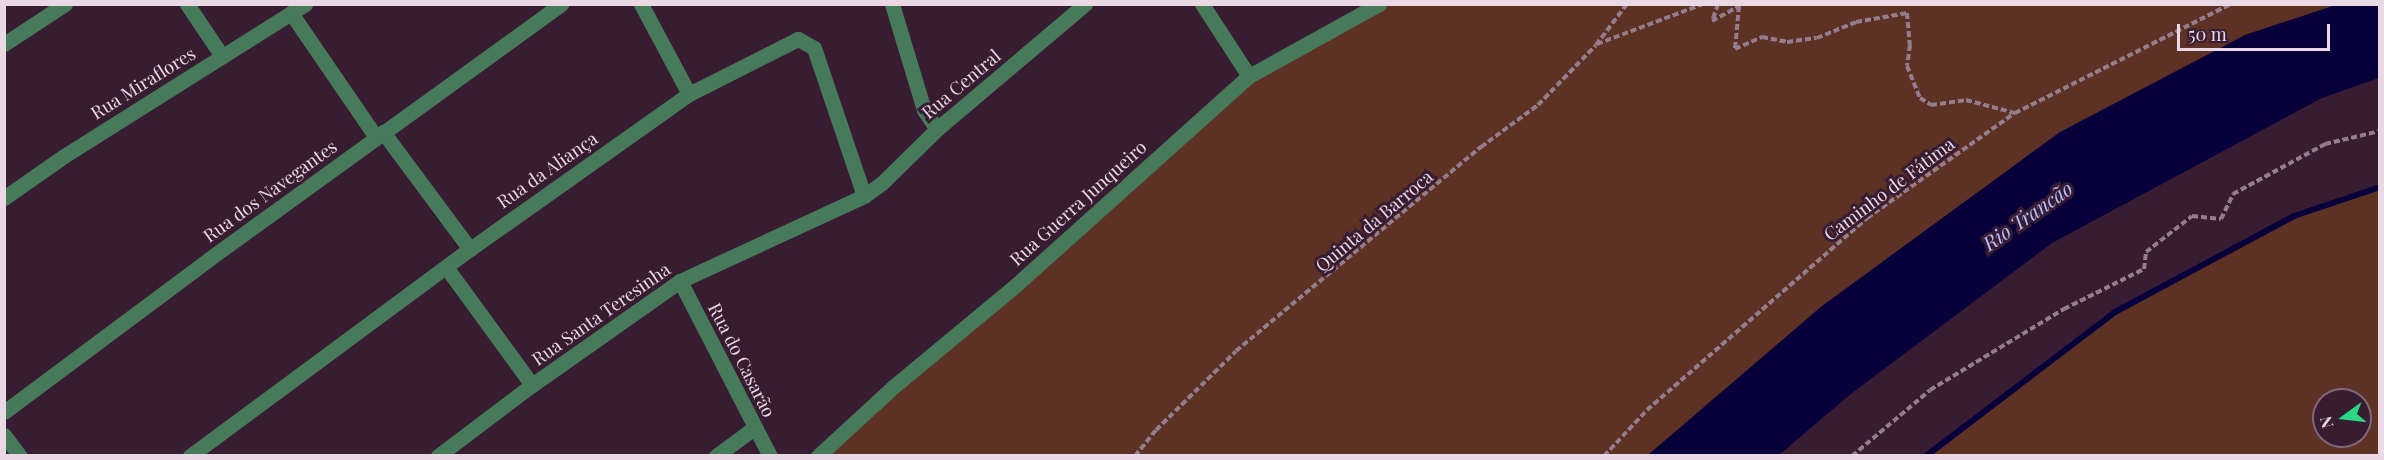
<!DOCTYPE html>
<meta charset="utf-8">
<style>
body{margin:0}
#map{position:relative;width:2384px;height:460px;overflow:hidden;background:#381d32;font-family:"Playfair Display",serif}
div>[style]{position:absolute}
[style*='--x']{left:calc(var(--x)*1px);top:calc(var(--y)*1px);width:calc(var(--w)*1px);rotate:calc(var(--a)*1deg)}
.green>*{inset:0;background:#5e3125}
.water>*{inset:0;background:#08003a}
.stream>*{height:6px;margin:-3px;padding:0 3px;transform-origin:3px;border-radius:3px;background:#08003a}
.path>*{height:4px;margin-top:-2px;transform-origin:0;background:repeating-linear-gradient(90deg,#947d8e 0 6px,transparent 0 9px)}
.minor>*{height:15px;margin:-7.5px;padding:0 7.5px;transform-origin:7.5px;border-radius:7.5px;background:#467a5a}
span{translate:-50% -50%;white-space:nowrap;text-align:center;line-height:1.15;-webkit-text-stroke:6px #381d32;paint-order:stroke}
.street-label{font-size:18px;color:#ebd8e5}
.water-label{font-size:20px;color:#b5c0fb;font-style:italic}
.frame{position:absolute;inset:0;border:6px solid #ebd8e5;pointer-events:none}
.north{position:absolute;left:2312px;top:388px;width:60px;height:60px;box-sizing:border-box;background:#381d32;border:2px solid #80687a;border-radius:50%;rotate:255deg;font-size:16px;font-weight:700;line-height:24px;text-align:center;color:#ebd8e5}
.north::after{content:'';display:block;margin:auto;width:21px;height:27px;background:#2bd884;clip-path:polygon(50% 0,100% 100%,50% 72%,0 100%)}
.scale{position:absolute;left:2177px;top:24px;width:153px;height:27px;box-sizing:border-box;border:3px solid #ebd8e5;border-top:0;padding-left:8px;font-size:18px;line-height:21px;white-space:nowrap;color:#ebd8e5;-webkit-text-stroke:4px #381d32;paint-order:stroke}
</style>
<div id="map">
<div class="green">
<i style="clip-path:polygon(1379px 5px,2336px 5px,2245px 35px,1822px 306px,1648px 455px,820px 456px,1249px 76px)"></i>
<i style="clip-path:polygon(evenodd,2379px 187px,2379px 455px,1926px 455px,2115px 312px,2294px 216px,2379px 187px,2324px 400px,2360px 400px,2360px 436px,2324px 436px,2324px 400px)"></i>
</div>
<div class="water">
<i style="clip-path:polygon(2336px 5px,2379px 5px,2379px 78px,2322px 98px,2052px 243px,1852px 393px,1779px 455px,1648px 455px,1822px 306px,2060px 132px,2245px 35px)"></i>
</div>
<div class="stream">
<i style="--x:1926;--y:456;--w:238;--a:-37.3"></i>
<i style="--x:2115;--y:312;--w:203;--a:-28.2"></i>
<i style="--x:2294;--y:216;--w:91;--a:-18.6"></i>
</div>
<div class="path">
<i style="--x:1718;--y:4;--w:18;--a:109"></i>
<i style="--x:1712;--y:21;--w:31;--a:-29"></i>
<i style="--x:1739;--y:6;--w:43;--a:95.3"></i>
<i style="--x:1735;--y:49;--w:30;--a:-24"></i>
<i style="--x:1762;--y:37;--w:25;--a:11"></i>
<i style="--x:1787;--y:42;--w:30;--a:-8"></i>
<i style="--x:1817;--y:38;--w:42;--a:-22.3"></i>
<i style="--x:1856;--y:22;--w:52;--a:-10"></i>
<i style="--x:1907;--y:13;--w:32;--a:85"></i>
<i style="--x:1910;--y:45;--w:21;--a:98"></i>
<i style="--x:1907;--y:66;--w:35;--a:68"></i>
<i style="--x:1920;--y:98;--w:13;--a:32"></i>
<i style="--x:1931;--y:105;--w:35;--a:-8"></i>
<i style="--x:1966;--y:100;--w:51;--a:14.9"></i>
<i style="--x:1597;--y:44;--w:113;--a:-20.7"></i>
<i style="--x:1135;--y:456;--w:33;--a:-51"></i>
<i style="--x:1156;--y:430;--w:112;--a:-44.6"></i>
<i style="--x:1236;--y:351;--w:319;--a:-39.8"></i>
<i style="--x:1481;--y:147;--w:71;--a:-36.4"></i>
<i style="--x:1538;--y:105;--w:83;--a:-46"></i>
<i style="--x:1596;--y:45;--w:51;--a:-52.9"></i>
<i style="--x:1604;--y:456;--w:63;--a:-46.9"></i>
<i style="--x:1647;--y:410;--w:292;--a:-41.1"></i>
<i style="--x:1867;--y:218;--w:181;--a:-35.4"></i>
<i style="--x:2015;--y:113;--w:242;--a:-26.8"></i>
<i style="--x:1852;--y:456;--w:102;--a:-40.2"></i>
<i style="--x:1930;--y:390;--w:157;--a:-31.2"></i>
<i style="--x:2064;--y:309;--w:89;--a:-26.6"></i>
<i style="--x:2144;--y:269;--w:17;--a:-83"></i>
<i style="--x:2146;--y:252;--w:58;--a:-38"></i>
<i style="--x:2192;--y:216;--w:29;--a:6"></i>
<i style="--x:2221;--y:219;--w:28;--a:-64"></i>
<i style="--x:2233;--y:194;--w:105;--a:-28.5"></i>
<i style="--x:2325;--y:144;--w:57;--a:-13.3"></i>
</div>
<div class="minor">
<i style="--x:187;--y:4;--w:63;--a:56.1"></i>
<i style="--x:641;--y:4;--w:102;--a:61.9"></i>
<i style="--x:892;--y:4;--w:111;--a:73.2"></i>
<i style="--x:924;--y:110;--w:23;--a:56"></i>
<i style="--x:1202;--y:4;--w:86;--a:56.9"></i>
<i style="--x:291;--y:13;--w:150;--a:55.6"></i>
<i style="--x:4;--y:44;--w:73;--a:-33.3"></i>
<i style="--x:383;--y:132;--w:146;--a:53.4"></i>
<i style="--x:4;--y:198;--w:73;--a:-35"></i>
<i style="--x:64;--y:156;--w:285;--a:-32.2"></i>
<i style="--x:446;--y:267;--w:146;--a:53.9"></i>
<i style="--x:680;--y:281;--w:197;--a:62.8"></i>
<i style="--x:4;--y:412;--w:256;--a:-36.7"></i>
<i style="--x:209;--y:259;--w:435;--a:-35.9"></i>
<i style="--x:4;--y:435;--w:26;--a:53"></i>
<i style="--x:190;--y:456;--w:348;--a:-36.5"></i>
<i style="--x:470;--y:249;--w:268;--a:-35.3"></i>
<i style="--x:689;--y:94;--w:122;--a:-26.8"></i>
<i style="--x:798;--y:39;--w:18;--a:29"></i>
<i style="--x:814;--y:48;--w:156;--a:71.3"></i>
<i style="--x:438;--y:456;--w:118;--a:-37.1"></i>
<i style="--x:532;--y:385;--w:181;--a:-35.1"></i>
<i style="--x:680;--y:281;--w:203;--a:-24.8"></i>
<i style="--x:864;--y:196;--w:22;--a:-36"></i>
<i style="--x:882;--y:183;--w:77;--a:-44.5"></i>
<i style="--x:937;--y:129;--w:194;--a:-40.2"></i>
<i style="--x:716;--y:456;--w:47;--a:-36.4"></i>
<i style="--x:818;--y:456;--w:102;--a:-42.6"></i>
<i style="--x:893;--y:387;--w:161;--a:-39.7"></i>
<i style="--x:1017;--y:284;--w:312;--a:-41.9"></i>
<i style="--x:1249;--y:76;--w:149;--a:-29"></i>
</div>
<div class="street-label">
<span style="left:143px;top:83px;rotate:-32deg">Rua Miraflores</span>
<span style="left:961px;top:84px;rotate:-40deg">Rua Central</span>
<span style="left:547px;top:170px;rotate:-35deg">Rua da Aliança</span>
<span style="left:1889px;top:189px;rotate:-37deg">Caminho de Fátima</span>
<span style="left:270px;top:191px;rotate:-36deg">Rua dos Navegantes</span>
<span style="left:1078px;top:203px;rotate:-42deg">Rua Guerra Junqueiro</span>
<span style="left:1374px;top:221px;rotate:-40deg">Quinta da Barroca</span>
<span style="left:601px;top:314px;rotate:-35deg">Rua Santa Teresinha</span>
<span style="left:742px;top:360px;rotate:63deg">Rua do Casarão</span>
</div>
<div class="water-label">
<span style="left:2027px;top:215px;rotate:-35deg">Rio Trancão</span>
</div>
<div class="frame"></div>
<div class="north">N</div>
<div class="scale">50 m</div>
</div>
